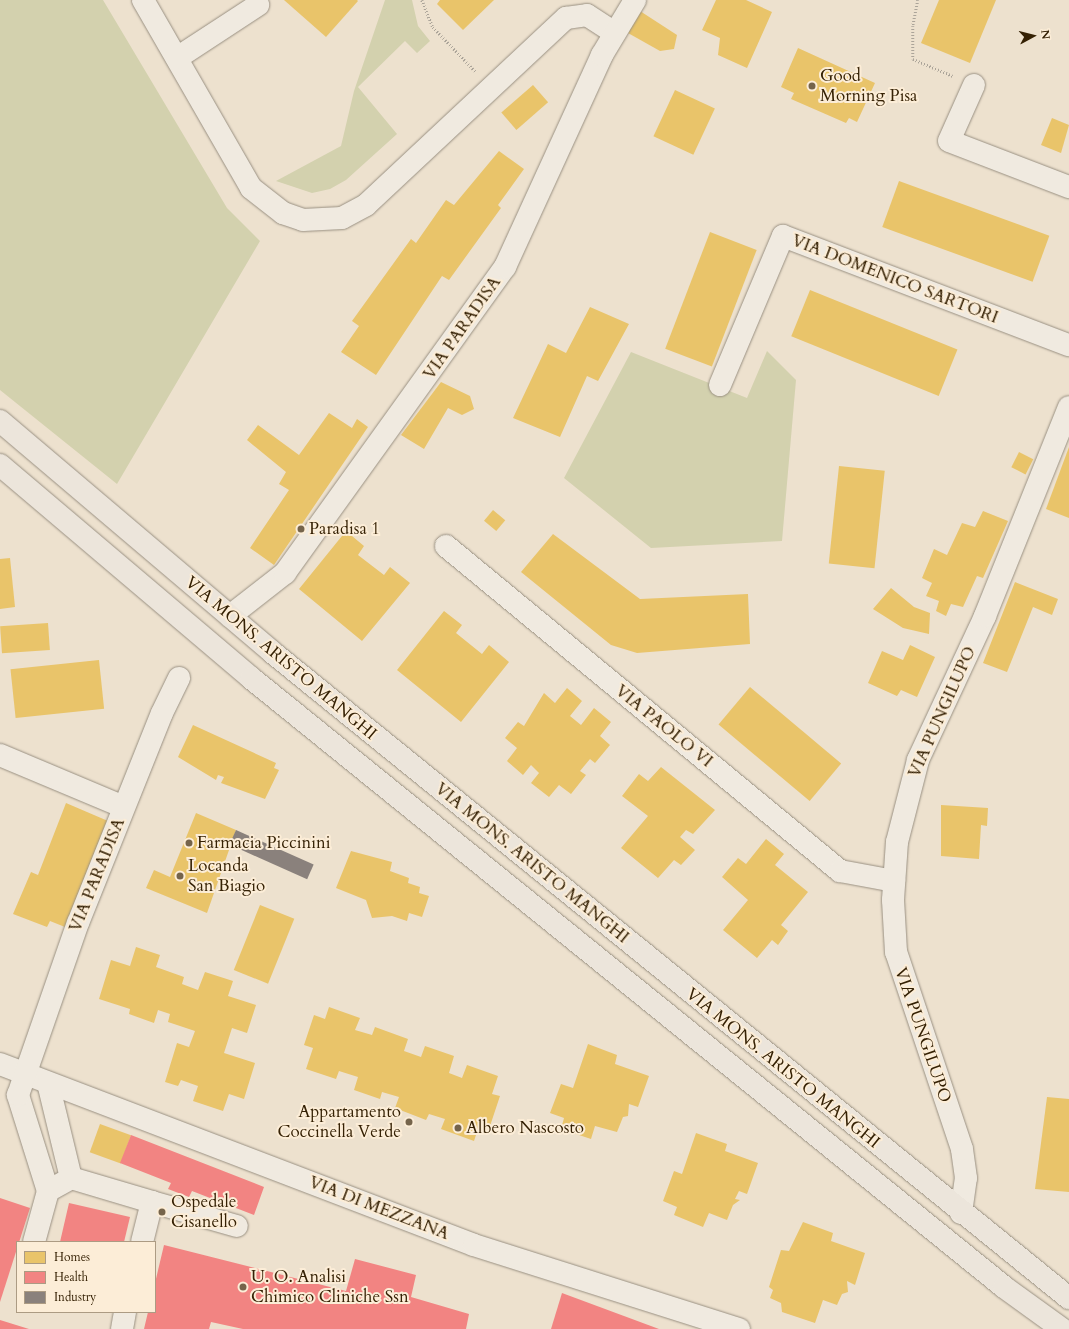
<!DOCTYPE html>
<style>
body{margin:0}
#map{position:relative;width:1069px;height:1329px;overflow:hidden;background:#ede1ce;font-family:Cardo,serif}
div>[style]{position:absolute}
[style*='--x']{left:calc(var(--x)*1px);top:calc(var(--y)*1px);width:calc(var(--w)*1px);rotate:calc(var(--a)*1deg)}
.green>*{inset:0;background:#d3d1ae}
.homes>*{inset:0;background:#e9c46a;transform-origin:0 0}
.health>*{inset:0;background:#f28482}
.industry>*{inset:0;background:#8a817c;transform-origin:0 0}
.path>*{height:2.5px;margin-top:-1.25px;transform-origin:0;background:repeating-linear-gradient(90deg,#aba499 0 1px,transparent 0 3px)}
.roads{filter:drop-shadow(0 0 1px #999082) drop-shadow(0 0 1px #999082)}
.minor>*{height:22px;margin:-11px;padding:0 11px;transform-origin:11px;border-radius:11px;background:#f0eae0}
.major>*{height:22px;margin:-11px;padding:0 11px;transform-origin:11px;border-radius:11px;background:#ece5db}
.dots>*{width:11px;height:11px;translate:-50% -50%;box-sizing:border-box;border:2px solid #fcedd7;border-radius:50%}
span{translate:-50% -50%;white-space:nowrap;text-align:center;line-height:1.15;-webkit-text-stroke:4px #fcedd7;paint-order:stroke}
.poi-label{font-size:17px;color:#352104}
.left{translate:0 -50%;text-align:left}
.right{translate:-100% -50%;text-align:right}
.street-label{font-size:17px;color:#352104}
.legend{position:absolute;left:16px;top:1241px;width:140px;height:72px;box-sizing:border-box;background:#fcedd7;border:1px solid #ac9b83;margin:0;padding:5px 7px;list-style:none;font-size:12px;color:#352104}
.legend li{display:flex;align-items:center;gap:8px;height:20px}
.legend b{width:20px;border:1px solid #ac9b83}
.north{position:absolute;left:1013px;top:16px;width:40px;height:40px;-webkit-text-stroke:3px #fcedd7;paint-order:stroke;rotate:83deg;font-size:11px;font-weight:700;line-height:16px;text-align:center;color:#352104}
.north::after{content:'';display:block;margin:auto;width:14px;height:18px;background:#352104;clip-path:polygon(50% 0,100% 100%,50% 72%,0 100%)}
</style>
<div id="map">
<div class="green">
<i style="clip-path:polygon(0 0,103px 0,227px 208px,260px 241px,117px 484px,0 390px)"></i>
<i style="clip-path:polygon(385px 0,412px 0,418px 26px,430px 41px,417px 53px,405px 41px,358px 87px,397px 134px,346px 180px,330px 189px,312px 193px,276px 181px,341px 146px,354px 91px)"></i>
<i style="clip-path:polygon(767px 351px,796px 380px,782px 541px,651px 548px,564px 478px,631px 352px,747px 398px)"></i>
</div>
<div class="homes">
<i style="clip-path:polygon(284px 0,357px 0,358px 1px,326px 37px)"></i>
<i style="clip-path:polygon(440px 0,494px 0,463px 30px,437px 4px)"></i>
<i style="clip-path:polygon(716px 0,746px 0,772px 12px,747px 68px,718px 55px,720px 38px,702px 30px)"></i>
<i style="clip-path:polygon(939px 0,996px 0,970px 63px,921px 43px)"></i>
<i style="clip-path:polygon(640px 11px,677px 35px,674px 49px,660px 51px,628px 33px)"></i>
<i style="clip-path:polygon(798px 48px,875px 83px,857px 122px,849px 118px,846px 123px,791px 99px,794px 93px,781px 87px)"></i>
<i style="left:533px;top:85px;width:23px;height:42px;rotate:49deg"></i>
<i style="left:675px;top:90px;width:44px;height:51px;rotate:25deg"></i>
<i style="clip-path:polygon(1052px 118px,1069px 125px,1061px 153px,1041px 145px)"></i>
<i style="clip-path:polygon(499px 151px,524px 169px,498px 205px,501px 208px,449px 280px,442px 276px,376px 375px,341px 352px,359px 326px,352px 321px,411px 239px,416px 243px,446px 200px,454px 205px)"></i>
<i style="left:899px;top:181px;width:160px;height:49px;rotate:20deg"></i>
<i style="left:710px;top:232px;width:50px;height:125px;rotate:21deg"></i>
<i style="left:810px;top:290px;width:159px;height:50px;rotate:22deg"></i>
<i style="clip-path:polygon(590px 307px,629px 324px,598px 381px,587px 376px,560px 437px,513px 418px,548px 344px,566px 353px)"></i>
<i style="clip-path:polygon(441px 382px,470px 396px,474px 409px,462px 415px,448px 408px,424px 449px,401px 435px)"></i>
<i style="clip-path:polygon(329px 413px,352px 428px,357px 419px,368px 427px,274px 565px,250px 548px,289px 490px,279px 484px,286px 472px,247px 440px,258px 425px,299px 455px)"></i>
<i style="clip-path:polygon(1069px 447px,1069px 518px,1046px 509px)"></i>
<i style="left:1019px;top:452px;width:16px;height:17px;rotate:27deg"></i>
<i style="left:839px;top:466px;width:46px;height:98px;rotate:6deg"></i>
<i style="left:493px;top:510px;width:16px;height:14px;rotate:40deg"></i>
<i style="clip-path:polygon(983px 511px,1008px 521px,983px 578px,977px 576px,963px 607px,951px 604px,946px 616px,936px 611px,939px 601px,926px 596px,932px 583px,922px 578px,934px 549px,947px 555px,962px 523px,975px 527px)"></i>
<i style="clip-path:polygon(346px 531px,364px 546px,358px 555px,384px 575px,390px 567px,410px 583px,362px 641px,299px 589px)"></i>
<i style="clip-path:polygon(553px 534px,640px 599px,748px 594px,750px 644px,637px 653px,611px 645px,521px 572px)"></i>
<i style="clip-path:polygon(10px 558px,15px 607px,0 609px,0 559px)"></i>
<i style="clip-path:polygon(1015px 582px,1058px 599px,1052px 615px,1033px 607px,1007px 672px,983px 663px)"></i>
<i style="clip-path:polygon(891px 588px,914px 607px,930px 613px,929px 634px,903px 628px,873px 609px)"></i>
<i style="clip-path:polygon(444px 611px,462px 625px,456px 633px,482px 654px,489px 645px,509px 662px,461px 722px,397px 670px)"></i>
<i style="left:48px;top:623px;width:27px;height:48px;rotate:86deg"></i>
<i style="clip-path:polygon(910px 645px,935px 657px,917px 697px,901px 690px,897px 696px,868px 683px,882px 651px,903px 660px)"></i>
<i style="left:99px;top:660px;width:49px;height:89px;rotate:84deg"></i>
<i style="left:750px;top:687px;width:119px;height:49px;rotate:40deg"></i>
<i style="clip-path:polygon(567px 688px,582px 701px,570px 716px,581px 725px,594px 708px,611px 722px,600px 736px,610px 745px,595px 763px,590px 759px,580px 771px,586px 775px,571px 794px,559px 785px,549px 797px,531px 783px,539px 773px,531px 765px,523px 775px,507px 761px,517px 748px,505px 738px,518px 722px,524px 726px,544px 693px,555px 703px)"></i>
<i style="clip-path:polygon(193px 725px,276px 763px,274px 768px,279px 770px,265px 799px,221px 783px,224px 777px,218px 775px,216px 780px,178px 757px)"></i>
<i style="clip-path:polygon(661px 767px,715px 810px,693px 834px,686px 830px,680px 837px,695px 850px,681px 865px,674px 860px,658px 878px,621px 848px,648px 816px,622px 796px,639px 774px,648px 781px)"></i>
<i style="clip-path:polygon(66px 803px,108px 821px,65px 927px,50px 921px,47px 927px,13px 914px,31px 872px,38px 875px)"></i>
<i style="clip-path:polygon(941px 805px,988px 808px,987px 826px,981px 825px,979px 859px,941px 856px)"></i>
<i style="clip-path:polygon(196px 813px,236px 830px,207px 913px,146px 888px,154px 870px,170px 877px)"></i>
<i style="clip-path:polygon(766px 839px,784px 854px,775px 865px,808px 892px,781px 925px,788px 931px,778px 945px,772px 940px,757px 958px,723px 930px,748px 900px,722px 877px,738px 858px,746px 864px)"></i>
<i style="clip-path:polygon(351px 851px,392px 862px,390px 871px,409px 878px,408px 883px,420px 887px,419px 893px,429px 896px,422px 917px,409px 913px,407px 921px,392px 916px,372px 918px,366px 900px,336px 888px)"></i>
<i style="left:260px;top:905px;width:37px;height:70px;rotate:22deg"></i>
<i style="clip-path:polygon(136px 947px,160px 955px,156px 967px,184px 977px,182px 984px,198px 990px,205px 972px,233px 981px,228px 996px,256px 1005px,247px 1033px,232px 1028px,224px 1053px,255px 1063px,244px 1099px,229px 1094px,223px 1111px,193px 1101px,198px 1086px,181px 1080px,178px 1086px,165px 1082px,177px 1043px,189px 1047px,195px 1031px,168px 1022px,170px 1014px,158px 1010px,154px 1023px,129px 1014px,130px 1009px,99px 999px,111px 960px,130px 966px)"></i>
<i style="clip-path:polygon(329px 1007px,360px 1018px,355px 1030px,372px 1035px,375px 1027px,408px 1039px,404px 1051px,421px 1057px,425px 1046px,454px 1056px,449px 1073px,462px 1078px,467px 1065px,498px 1076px,492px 1094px,500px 1096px,490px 1126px,480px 1123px,474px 1141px,441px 1129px,445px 1119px,429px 1114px,426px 1120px,395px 1108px,399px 1097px,382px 1092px,380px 1099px,354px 1090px,358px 1077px,339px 1071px,336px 1079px,306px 1069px,313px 1048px,304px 1045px,314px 1015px,325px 1019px)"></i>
<i style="clip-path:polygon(588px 1044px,617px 1055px,615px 1064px,649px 1076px,638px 1107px,629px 1104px,628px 1116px,623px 1117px,617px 1132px,595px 1126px,591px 1139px,561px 1129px,564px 1118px,550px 1113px,561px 1084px,573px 1088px)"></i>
<i style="clip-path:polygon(1047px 1097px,1069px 1099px,1069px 1192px,1035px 1189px)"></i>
<i style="left:100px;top:1124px;width:33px;height:30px;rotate:20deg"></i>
<i style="clip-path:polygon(696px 1133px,727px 1144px,725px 1151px,758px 1163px,747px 1194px,739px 1191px,735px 1199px,740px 1200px,733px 1205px,727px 1220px,709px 1213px,703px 1227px,674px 1215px,677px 1207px,663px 1201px,674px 1171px,682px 1174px)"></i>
<i style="clip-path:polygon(803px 1222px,833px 1233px,831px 1241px,865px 1253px,855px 1285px,847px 1281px,848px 1292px,842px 1294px,837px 1305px,823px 1300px,815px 1323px,782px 1312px,781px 1303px,770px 1298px,773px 1290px,769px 1287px,781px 1250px,789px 1251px)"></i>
</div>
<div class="health">
<i style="clip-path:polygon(131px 1135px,264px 1187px,254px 1215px,192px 1191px,189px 1197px,168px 1189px,171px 1183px,120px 1163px)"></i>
<i style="clip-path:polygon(0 1198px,30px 1208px,0 1302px)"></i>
<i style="clip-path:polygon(69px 1203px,130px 1217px,124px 1242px,60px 1242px)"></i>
<i style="clip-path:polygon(164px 1245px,346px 1291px,355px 1259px,416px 1275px,411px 1297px,469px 1314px,466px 1329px,243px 1329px,211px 1322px,209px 1329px,144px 1329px,148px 1312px,155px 1312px,155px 1283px)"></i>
<i style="clip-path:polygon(562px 1293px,659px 1329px,551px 1329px)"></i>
<i style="clip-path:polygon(0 1320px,29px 1329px,0 1329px)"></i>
</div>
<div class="industry">
<i style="left:236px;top:830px;width:85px;height:16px;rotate:24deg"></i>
</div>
<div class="path">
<i style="--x:422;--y:0;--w:29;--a:68"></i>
<i style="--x:433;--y:27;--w:62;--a:46.3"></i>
<i style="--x:918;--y:0;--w:26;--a:101"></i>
<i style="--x:913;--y:26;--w:33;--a:90"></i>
<i style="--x:913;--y:59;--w:43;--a:23"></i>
</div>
<div class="roads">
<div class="minor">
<i style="--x:143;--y:0;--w:217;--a:60.1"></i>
<i style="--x:251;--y:188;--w:41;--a:38"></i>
<i style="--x:283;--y:213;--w:21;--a:19"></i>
<i style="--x:303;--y:220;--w:39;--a:-3"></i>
<i style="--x:342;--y:218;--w:27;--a:-28"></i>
<i style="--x:366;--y:205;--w:274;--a:-43.1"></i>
<i style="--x:566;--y:18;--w:21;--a:-8"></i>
<i style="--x:587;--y:15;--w:33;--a:33"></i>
<i style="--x:177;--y:58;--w:97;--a:-33.2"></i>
<i style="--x:974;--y:85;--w:61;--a:114.1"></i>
<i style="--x:949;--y:141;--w:129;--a:21"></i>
<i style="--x:720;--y:385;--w:162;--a:-67.1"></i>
<i style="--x:783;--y:236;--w:306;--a:20.9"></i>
<i style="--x:446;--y:546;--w:511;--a:39.52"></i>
<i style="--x:840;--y:871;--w:55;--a:10.5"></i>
<i style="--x:230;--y:616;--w:70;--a:-38"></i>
<i style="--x:285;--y:573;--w:377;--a:-54.3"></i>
<i style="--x:505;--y:267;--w:233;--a:-65.4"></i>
<i style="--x:602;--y:55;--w:64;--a:-59"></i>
<i style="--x:0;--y:755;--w:134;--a:22.8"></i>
<i style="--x:0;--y:1064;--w:507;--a:20.9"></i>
<i style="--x:474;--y:1245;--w:278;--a:17.6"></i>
<i style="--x:48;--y:1083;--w:98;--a:76.4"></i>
<i style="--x:48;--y:1191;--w:26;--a:-29"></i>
<i style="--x:71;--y:1178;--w:84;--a:16.5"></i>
<i style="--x:152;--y:1202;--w:41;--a:104"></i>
<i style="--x:152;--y:1202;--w:88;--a:15.8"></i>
<i style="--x:961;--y:1213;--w:35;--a:-82"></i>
<i style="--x:966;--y:1178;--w:29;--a:-98"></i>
<i style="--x:962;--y:1149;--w:208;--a:-108.5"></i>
<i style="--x:896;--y:952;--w:52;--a:-93.3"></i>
<i style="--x:893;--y:900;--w:58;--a:-86.1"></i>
<i style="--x:897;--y:842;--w:85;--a:-75.6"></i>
<i style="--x:918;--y:760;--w:159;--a:-65"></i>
<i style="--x:985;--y:616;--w:225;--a:-68.1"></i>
<i style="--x:34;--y:1242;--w:53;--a:-74.6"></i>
<i style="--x:48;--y:1191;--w:101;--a:-107.4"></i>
<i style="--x:18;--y:1095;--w:182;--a:-70.8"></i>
<i style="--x:78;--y:923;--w:226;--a:-68.2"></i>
<i style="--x:162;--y:713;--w:39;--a:-64"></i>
<i style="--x:122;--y:1329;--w:17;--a:-80"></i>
</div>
<div class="major">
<i style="--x:0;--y:421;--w:357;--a:40.3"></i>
<i style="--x:272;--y:652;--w:1026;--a:39.03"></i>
<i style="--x:0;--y:465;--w:329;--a:40.3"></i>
<i style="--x:251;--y:678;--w:968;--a:38.96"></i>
<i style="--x:1004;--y:1287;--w:72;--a:35.9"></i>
</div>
</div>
<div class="dots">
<i style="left:812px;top:86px;background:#75644b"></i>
<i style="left:301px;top:529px;background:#75644b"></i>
<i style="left:189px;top:843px;background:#75644b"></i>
<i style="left:180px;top:876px;background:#75644b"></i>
<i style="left:409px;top:1122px;background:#75644b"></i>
<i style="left:458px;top:1128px;background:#75644b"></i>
<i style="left:162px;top:1212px;background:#75644b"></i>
<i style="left:243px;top:1287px;background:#75644b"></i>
</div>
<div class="poi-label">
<span class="left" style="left:820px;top:86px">Good<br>Morning Pisa</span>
<span class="left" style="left:309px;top:529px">Paradisa 1</span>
<span class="left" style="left:197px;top:843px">Farmacia Piccinini</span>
<span class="left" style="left:188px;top:876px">Locanda<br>San Biagio</span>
<span class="right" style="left:401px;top:1122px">Appartamento<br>Coccinella Verde</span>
<span class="left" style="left:466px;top:1128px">Albero Nascosto</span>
<span class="left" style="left:171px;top:1212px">Ospedale<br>Cisanello</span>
<span class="left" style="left:251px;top:1287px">U. O. Analisi<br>Chimico Cliniche Ssn</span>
</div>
<div class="street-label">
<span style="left:895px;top:279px;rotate:21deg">VIA DOMENICO SARTORI</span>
<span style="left:462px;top:328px;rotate:-55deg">VIA PARADISA</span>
<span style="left:281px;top:658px;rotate:40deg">VIA MONS. ARISTO MANGHI</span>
<span style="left:942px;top:712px;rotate:-66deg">VIA PUNGILUPO</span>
<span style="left:664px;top:726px;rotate:39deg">VIA PAOLO VI</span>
<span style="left:532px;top:863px;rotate:39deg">VIA MONS. ARISTO MANGHI</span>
<span style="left:97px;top:875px;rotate:-68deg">VIA PARADISA</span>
<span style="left:923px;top:1035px;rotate:71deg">VIA PUNGILUPO</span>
<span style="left:783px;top:1068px;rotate:39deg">VIA MONS. ARISTO MANGHI</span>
<span style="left:379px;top:1208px;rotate:21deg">VIA DI MEZZANA</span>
</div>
<ul class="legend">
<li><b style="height:11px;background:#e9c46a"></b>Homes</li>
<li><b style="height:11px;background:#f28482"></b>Health</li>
<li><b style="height:11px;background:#8a817c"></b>Industry</li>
</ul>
<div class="north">N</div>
</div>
